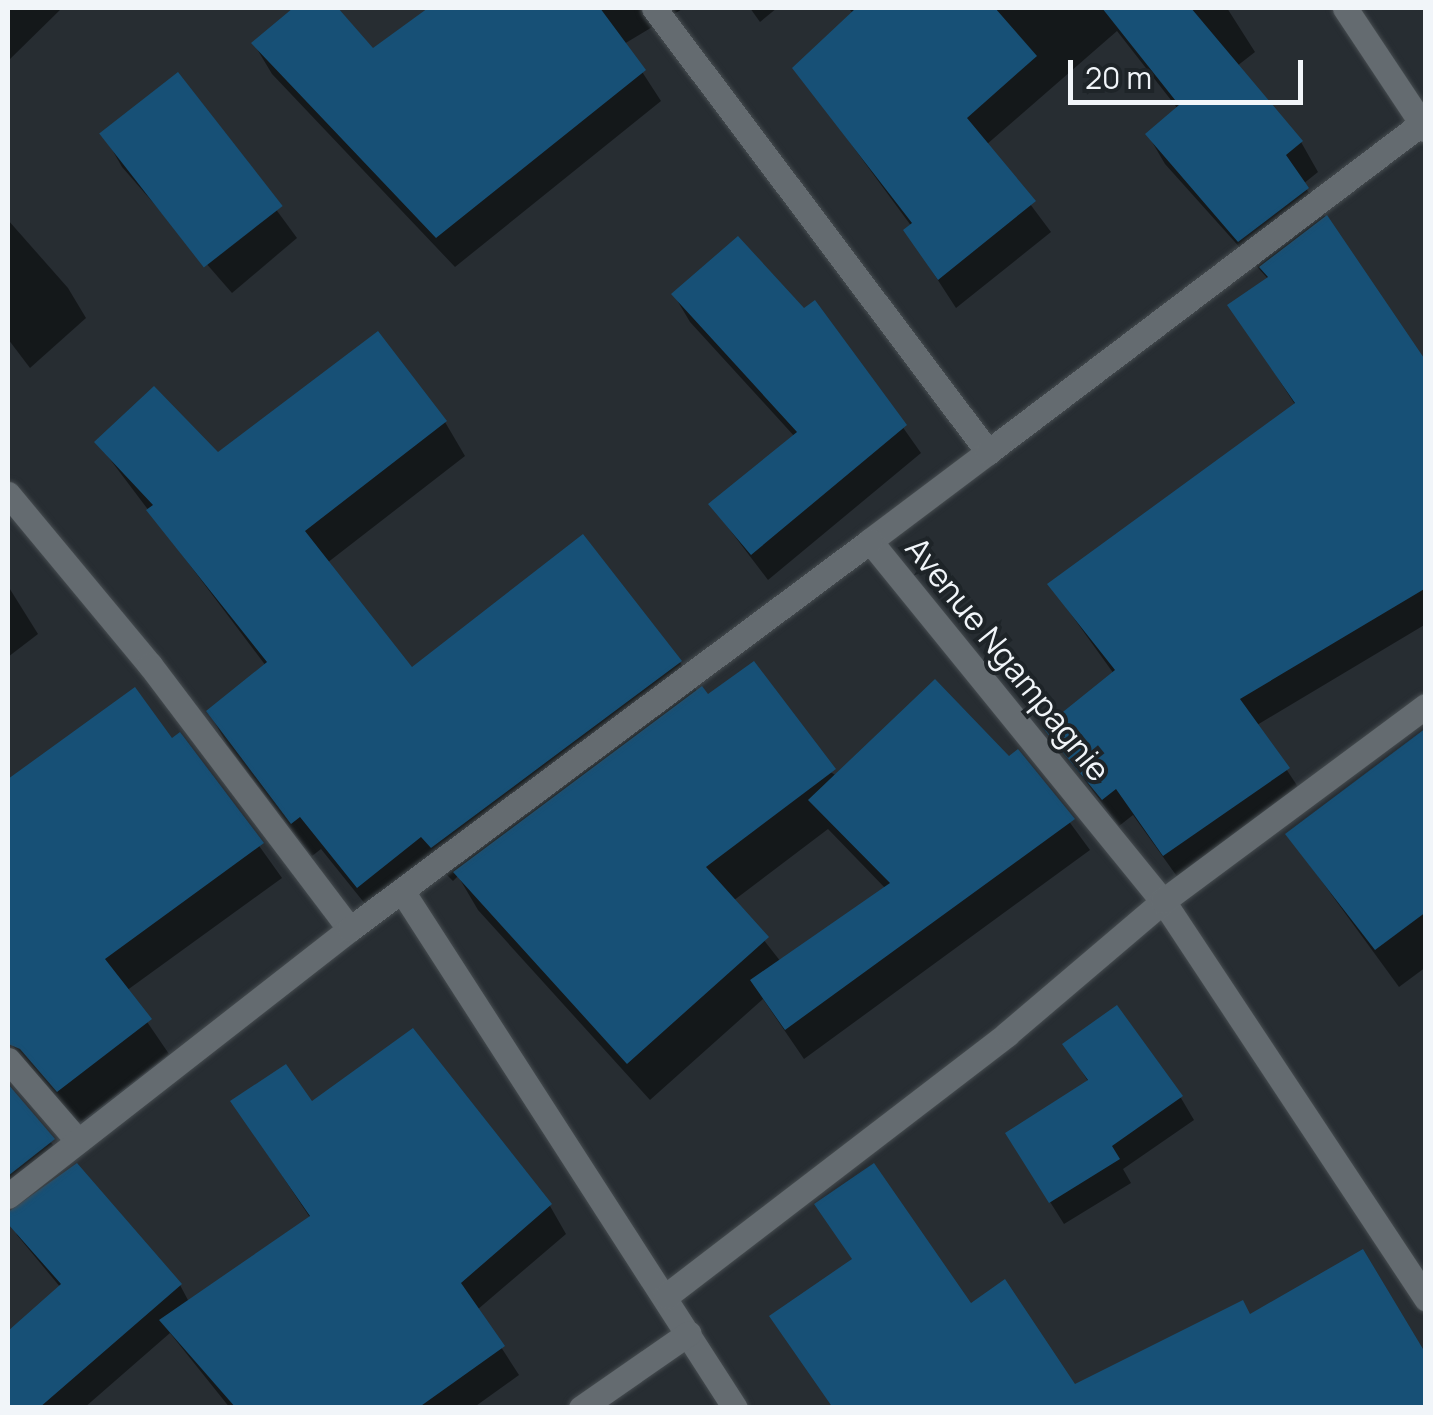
<!DOCTYPE html>
<style>
body{margin:0}
#map{position:relative;width:1433px;height:1415px;overflow:hidden;background:#272d32;font-family:Manrope,sans-serif}
div>[style]{position:absolute}
[style*='--x']{left:calc(var(--x)*1px);top:calc(var(--y)*1px);width:calc(var(--w)*1px);rotate:calc(var(--a)*1deg)}
.shadow>*{inset:0;background:#0007}
.building>*{inset:0;background:#175076;transform-origin:0 0}
.roads{filter:drop-shadow(0 0 2px #464c50) drop-shadow(0 0 2px #464c50)}
.street>*{height:25px;margin:-12.5px;padding:0 12.5px;transform-origin:12.5px;border-radius:12.5px;background:#646b70}
span{translate:-50% -50%;white-space:nowrap;text-align:center;line-height:1.15;-webkit-text-stroke:8px #1e2428;paint-order:stroke}
.street-label{font-size:32px;color:#f1f5f9}
.frame{position:absolute;inset:0;border:10px solid #f1f5f9;pointer-events:none}
.scale{position:absolute;left:1068px;top:60px;width:235px;height:45px;box-sizing:border-box;border:5px solid #f1f5f9;border-top:0;padding-left:12px;font-size:30px;line-height:35px;white-space:nowrap;color:#f1f5f9;-webkit-text-stroke:8px #1e2428;paint-order:stroke}
</style>
<div id="map">
<div class="shadow">
<i style="clip-path:polygon(8px 8px,62px 8px,8px 61px)"></i>
<i style="clip-path:polygon(297px 8px,335px 8px,372px 51px,433px 8px,684px 8px,624px 44px,661px 101px,455px 267px,272px 74px,254px 44px)"></i>
<i style="clip-path:polygon(750px 8px,777px 8px,760px 22px)"></i>
<i style="clip-path:polygon(848px 8px,1227px 8px,1255px 52px,1237px 66px,1301px 142px,1318px 172px,1303px 184px,1426px 366px,1426px 624px,1257px 725px,1304px 796px,1181px 882px,1133px 815px,1119px 826px,1047px 729px,1114px 674px,1050px 585px,1296px 406px,1231px 306px,1269px 280px,1165px 164px,1148px 135px,1178px 109px,1117px 31px,986px 145px,1051px 232px,956px 308px,906px 231px,912px 227px,796px 69px,854px 14px)"></i>
<i style="clip-path:polygon(178px 76px,297px 238px,232px 293px,122px 167px,105px 137px)"></i>
<i style="clip-path:polygon(8px 220px,68px 288px,86px 318px,30px 368px,8px 339px)"></i>
<i style="clip-path:polygon(674px 295px,804px 312px,815px 303px,921px 453px,768px 580px,711px 505px,795px 437px,690px 322px)"></i>
<i style="clip-path:polygon(evenodd,445px 422px,465px 456px,327px 563px,412px 670px,680px 662px,698px 693px,837px 776px,1009px 760px,1018px 752px,1090px 850px,804px 1059px,763px 999px,650px 1100px,478px 910px,458px 876px,453px 881px,442px 870px,378px 920px,321px 849px,312px 856px,228px 746px,209px 712px,266px 666px,97px 442px,217px 455px,445px 422px,828px 829px,886px 889px,781px 962px,733px 901px,828px 829px)"></i>
<i style="clip-path:polygon(8px 586px,38px 634px,8px 657px)"></i>
<i style="clip-path:polygon(134px 690px,172px 742px,180px 735px,282px 878px,126px 991px,169px 1054px,78px 1124px,8px 1040px,8px 782px)"></i>
<i style="clip-path:polygon(1426px 732px,1426px 967px,1399px 987px,1288px 835px)"></i>
<i style="clip-path:polygon(1066px 1045px,1181px 1098px,1194px 1120px,1123px 1169px,1131px 1183px,1064px 1224px,1021px 1156px,1089px 1083px)"></i>
<i style="clip-path:polygon(8px 1088px,61px 1155px,8px 1197px)"></i>
<i style="clip-path:polygon(233px 1102px,311px 1105px,550px 1206px,566px 1234px,477px 1310px,519px 1375px,473px 1408px,230px 1408px,170px 1333px,84px 1408px,8px 1408px,8px 1334px,61px 1288px,17px 1235px,8px 1212px,180px 1285px,189px 1302px,311px 1219px)"></i>
</div>
<div class="building">
<i style="clip-path:polygon(293px 8px,338px 8px,373px 48px,428px 8px,600px 8px,646px 70px,436px 238px,251px 43px)"></i>
<i style="clip-path:polygon(856px 8px,995px 8px,1037px 56px,967px 118px,1036px 201px,938px 280px,903px 230px,912px 223px,792px 68px)"></i>
<i style="clip-path:polygon(1102px 8px,1191px 8px,1303px 141px,1286px 155px,1309px 188px,1238px 242px,1145px 134px,1179px 105px)"></i>
<i style="left:178px;top:72px;width:170px;height:100px;rotate:52deg"></i>
<i style="clip-path:polygon(1327px 215px,1426px 361px,1426px 588px,1240px 699px,1290px 768px,1163px 856px,1116px 789px,1102px 800px,1043px 728px,1115px 670px,1047px 584px,1295px 403px,1227px 305px,1268px 277px,1259px 267px)"></i>
<i style="clip-path:polygon(738px 236px,804px 308px,815px 300px,907px 425px,751px 555px,708px 504px,797px 432px,671px 294px)"></i>
<i style="clip-path:polygon(378px 331px,447px 421px,305px 531px,412px 667px,583px 534px,682px 661px,431px 848px,421px 837px,357px 888px,300px 817px,291px 824px,206px 711px,267px 662px,146px 510px,153px 505px,94px 442px,154px 386px,218px 452px)"></i>
<i style="clip-path:polygon(754px 661px,836px 769px,706px 867px,769px 937px,627px 1064px,453px 872px,702px 686px,708px 694px)"></i>
<i style="clip-path:polygon(935px 679px,1009px 756px,1018px 749px,1075px 819px,785px 1030px,750px 980px,890px 883px,808px 800px)"></i>
<i style="clip-path:polygon(135px 687px,172px 738px,180px 732px,264px 843px,105px 959px,152px 1019px,57px 1092px,20px 1049px,8px 1044px,8px 779px)"></i>
<i style="clip-path:polygon(1426px 728px,1426px 912px,1375px 950px,1285px 834px)"></i>
<i style="clip-path:polygon(1117px 1005px,1183px 1096px,1112px 1146px,1120px 1159px,1049px 1203px,1005px 1133px,1088px 1080px,1062px 1044px)"></i>
<i style="clip-path:polygon(413px 1028px,552px 1204px,461px 1283px,505px 1346px,418px 1408px,236px 1408px,159px 1320px,310px 1216px,230px 1101px,286px 1064px,312px 1101px)"></i>
<i style="clip-path:polygon(8px 1084px,55px 1139px,8px 1176px)"></i>
<i style="clip-path:polygon(77px 1163px,182px 1284px,39px 1408px,8px 1408px,8px 1331px,61px 1284px,8px 1224px,8px 1212px)"></i>
<i style="clip-path:polygon(874px 1163px,971px 1303px,1005px 1279px,1075px 1384px,1243px 1300px,1250px 1314px,1363px 1249px,1426px 1354px,1426px 1408px,833px 1408px,769px 1316px,852px 1259px,814px 1204px)"></i>
</div>
<div class="roads">
<div class="street">
<i style="--x:654;--y:8;--w:556;--a:53.05"></i>
<i style="--x:988;--y:452;--w:148;--a:143"></i>
<i style="--x:870;--y:541;--w:464;--a:50.9"></i>
<i style="--x:1163;--y:901;--w:477;--a:56.5"></i>
<i style="--x:1345;--y:8;--w:146;--a:56.4"></i>
<i style="--x:988;--y:452;--w:550;--a:-37.16"></i>
<i style="--x:8;--y:494;--w:222;--a:50.3"></i>
<i style="--x:150;--y:665;--w:331;--a:52.9"></i>
<i style="--x:404;--y:894;--w:611;--a:57.22"></i>
<i style="--x:8;--y:1060;--w:107;--a:49.2"></i>
<i style="--x:8;--y:1196;--w:434;--a:-38"></i>
<i style="--x:350;--y:929;--w:649;--a:-36.73"></i>
<i style="--x:666;--y:1296;--w:430;--a:-37.5"></i>
<i style="--x:1007;--y:1034;--w:205;--a:-40.4"></i>
<i style="--x:1163;--y:901;--w:327;--a:-36.6"></i>
<i style="--x:581;--y:1408;--w:131;--a:-34.8"></i>
</div>
</div>
<div class="street-label">
<span style="left:1008px;top:659px;rotate:51deg">Avenue Ngampagnie</span>
</div>
<div class="frame"></div>
<div class="scale">20 m</div>
</div>
